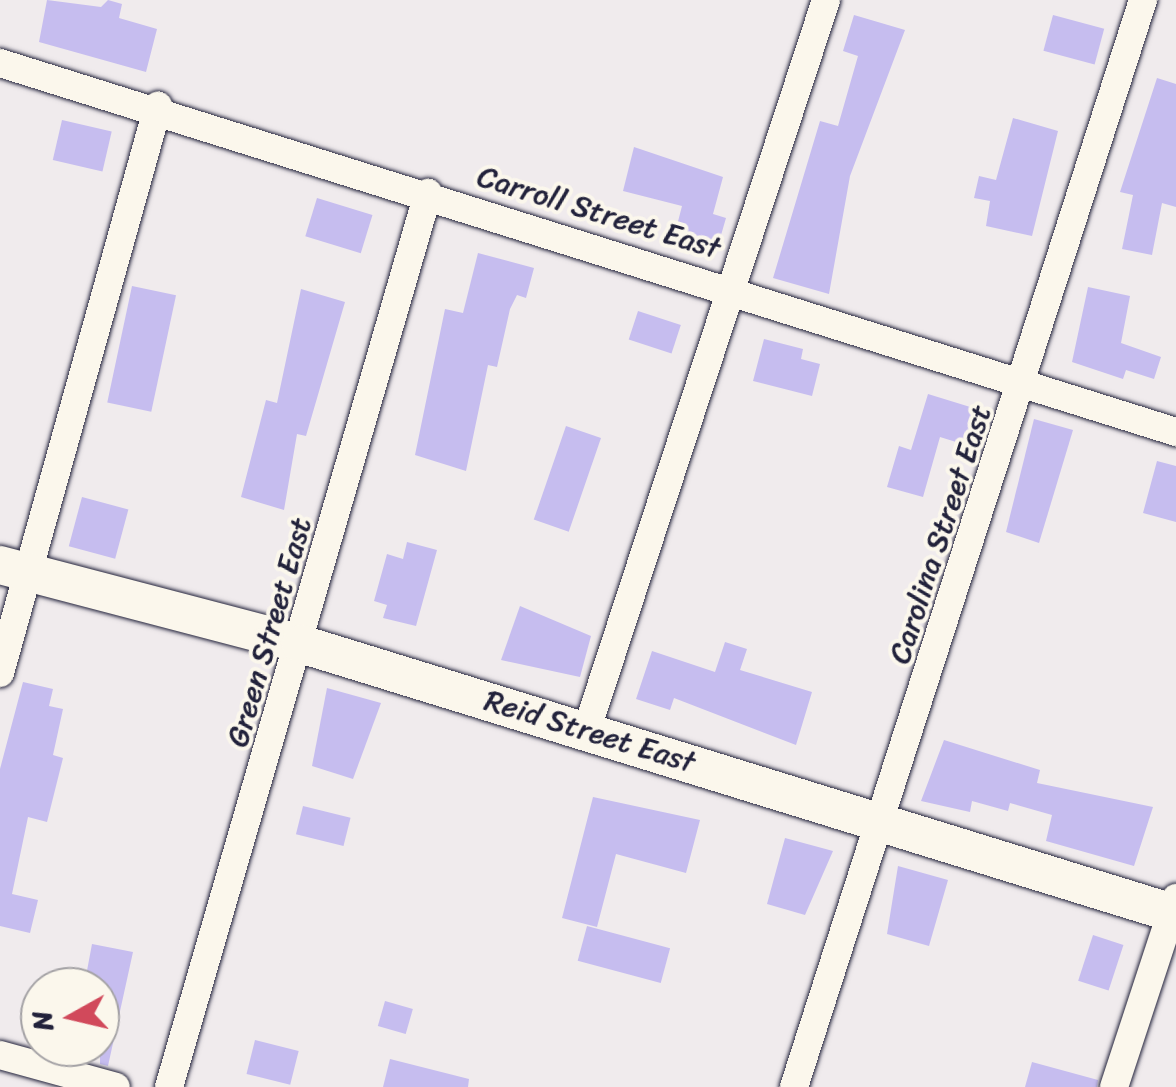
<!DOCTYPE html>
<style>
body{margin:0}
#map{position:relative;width:1176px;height:1087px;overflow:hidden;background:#f0ebed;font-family:Sriracha,sans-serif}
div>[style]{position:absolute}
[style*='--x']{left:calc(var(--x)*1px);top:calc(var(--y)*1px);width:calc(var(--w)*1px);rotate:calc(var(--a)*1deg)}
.building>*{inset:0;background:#c6bdef;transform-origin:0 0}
.roads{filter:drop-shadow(0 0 2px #22223b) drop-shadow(0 0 2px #22223b)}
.street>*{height:28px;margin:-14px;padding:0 14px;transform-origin:14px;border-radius:14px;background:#fbf7ec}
.secondary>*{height:38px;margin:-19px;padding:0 19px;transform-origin:19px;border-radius:19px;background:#fbf7ec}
span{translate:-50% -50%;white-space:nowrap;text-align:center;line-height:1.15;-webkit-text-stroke:8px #fbf7ec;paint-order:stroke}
.street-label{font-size:30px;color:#22223b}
.north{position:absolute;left:20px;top:967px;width:100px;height:100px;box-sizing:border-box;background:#fbf7ec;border:2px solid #a4a2a5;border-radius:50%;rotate:262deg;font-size:28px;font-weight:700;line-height:40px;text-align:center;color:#22223b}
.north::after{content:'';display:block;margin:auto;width:35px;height:45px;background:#d1495b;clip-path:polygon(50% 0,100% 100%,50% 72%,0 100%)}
</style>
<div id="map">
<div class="building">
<i style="clip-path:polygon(47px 0,101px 7px,108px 0,122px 4px,119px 18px,157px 29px,146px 72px,39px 42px)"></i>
<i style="clip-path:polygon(854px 15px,905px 30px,850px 176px,829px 294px,773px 278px,820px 121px,838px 126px,858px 56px,843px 51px)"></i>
<i style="left:1053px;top:15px;width:53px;height:37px;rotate:15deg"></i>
<i style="clip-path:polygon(1157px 78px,1176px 84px,1176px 207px,1162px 203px,1152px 255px,1122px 249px,1133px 195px,1120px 192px)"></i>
<i style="clip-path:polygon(1013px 118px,1058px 131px,1032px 236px,986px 226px,990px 201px,974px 198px,979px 176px,996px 180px)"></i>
<i style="left:62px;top:120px;width:51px;height:41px;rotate:13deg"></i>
<i style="clip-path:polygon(634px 147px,723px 177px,713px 214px,726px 218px,717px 249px,674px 237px,682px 206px,623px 191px)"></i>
<i style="left:317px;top:198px;width:58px;height:40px;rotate:17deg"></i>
<i style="clip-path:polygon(478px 253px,534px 268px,526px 298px,517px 295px,510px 309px,497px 367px,488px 365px,466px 471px,415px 455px,445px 309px,463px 313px)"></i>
<i style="left:132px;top:286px;width:45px;height:119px;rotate:12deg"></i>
<i style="clip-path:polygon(1088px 287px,1130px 296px,1121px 343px,1161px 357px,1154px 379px,1126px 370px,1123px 379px,1072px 362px)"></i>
<i style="clip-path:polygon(301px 289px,345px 302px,306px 436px,297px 434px,284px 510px,241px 497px,266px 400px,277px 403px)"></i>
<i style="left:638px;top:311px;width:45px;height:30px;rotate:18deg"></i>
<i style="clip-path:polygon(764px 339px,803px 349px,801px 359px,820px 364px,812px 396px,753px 381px)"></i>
<i style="clip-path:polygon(928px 394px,980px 410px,969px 446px,940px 437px,923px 497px,887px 487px,899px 446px,911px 450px)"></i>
<i style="clip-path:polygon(1034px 419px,1073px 430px,1039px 543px,1006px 532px)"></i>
<i style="left:566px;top:426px;width:37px;height:99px;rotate:19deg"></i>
<i style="clip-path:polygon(1157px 461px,1176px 466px,1176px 522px,1143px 513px)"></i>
<i style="left:82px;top:497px;width:48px;height:51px;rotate:15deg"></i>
<i style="clip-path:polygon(407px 542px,437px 550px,416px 626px,383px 618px,387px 605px,374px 601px,387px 554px,403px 559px)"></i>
<i style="clip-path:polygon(520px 606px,591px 636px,580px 677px,501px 660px)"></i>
<i style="clip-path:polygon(725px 642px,747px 649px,740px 670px,812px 692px,796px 745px,674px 698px,670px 710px,636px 699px,652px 651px,715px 672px)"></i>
<i style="clip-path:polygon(23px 682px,53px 689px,49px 706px,63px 709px,53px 755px,63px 758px,47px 822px,28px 817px,12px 894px,38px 900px,30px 933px,0 926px,0 769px)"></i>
<i style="clip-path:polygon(327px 688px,381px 703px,353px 779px,312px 766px)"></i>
<i style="clip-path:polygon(944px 740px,1040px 770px,1037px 783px,1153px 807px,1134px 866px,1046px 841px,1052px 815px,1010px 803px,1008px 811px,972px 801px,970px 812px,921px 801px)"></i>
<i style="clip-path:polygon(593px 797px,700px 820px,686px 873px,616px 854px,597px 927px,562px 918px)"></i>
<i style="left:303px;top:806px;width:49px;height:29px;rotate:14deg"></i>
<i style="clip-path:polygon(785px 838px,833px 851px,805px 915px,767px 904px)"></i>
<i style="clip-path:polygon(898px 866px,948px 880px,929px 946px,887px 934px)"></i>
<i style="left:587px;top:926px;width:86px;height:36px;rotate:15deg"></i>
<i style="left:1093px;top:935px;width:32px;height:48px;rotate:18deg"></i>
<i style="clip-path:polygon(92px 944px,133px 952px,108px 1066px,100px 1064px,100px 979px,86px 976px)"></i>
<i style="left:385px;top:1001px;width:29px;height:26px;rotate:16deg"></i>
<i style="left:255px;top:1040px;width:45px;height:35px;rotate:14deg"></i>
<i style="clip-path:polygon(390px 1059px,469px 1079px,468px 1087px,383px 1087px)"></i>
<i style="clip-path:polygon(1032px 1062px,1098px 1080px,1097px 1087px,1025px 1087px)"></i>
</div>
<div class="roads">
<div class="street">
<i style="--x:0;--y:63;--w:1233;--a:17.42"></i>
<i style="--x:0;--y:673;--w:589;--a:-74.43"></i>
<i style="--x:587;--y:729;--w:767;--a:-71.85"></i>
<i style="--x:0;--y:1055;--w:120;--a:15.4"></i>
<i style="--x:169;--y:1087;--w:931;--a:-73.84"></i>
<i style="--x:794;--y:1087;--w:1142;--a:-72.2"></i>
<i style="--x:1114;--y:1087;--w:199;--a:-71.8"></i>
</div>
<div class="secondary">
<i style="--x:0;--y:565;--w:311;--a:14.7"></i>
<i style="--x:301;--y:644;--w:916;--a:17.15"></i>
</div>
</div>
<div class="street-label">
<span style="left:599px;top:212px;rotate:17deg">Carroll Street East</span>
<span style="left:940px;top:534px;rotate:-72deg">Carolina Street East</span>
<span style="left:269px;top:632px;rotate:-74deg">Green Street East</span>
<span style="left:590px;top:731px;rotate:17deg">Reid Street East</span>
</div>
<div class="north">N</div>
</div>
